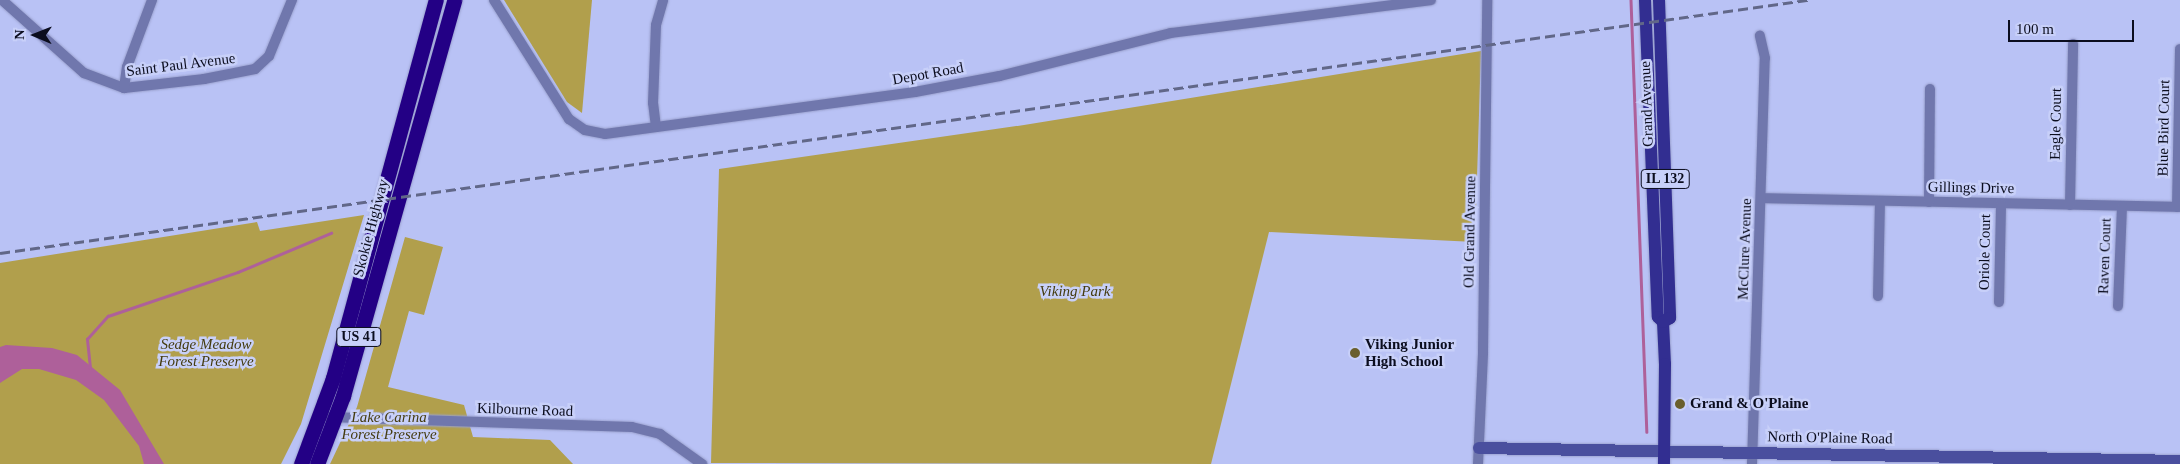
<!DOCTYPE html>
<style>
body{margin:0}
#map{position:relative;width:2180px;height:464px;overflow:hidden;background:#b9c2f5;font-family:Georgia,serif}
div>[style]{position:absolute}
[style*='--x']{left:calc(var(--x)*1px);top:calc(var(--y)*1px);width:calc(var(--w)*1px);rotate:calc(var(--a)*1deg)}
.green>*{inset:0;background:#b19f4c}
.water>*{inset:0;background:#ae609a}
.stream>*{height:2.5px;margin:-1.25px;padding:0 1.25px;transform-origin:1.25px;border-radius:1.25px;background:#ae609a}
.roads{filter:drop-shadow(0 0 1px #9aa1ce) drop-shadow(0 0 1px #9aa1ce)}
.street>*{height:10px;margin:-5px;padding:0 5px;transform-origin:5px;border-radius:5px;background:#7077ad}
.secondary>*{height:12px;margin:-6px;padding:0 6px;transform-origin:6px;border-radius:6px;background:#4a4f9e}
.primary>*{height:12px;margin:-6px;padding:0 6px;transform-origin:6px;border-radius:6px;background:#322e91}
.highway>*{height:15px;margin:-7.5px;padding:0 7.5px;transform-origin:7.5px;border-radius:7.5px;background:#230085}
.rail>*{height:2.5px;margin-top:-1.25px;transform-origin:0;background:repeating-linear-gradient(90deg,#616788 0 10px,transparent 0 15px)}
.dots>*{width:14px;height:14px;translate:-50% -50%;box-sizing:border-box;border:2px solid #c8d0f9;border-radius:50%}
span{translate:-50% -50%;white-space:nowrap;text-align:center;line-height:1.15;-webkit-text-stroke:5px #c8d0f9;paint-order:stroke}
.shield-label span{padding:1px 4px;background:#c8d0f9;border:1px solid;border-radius:4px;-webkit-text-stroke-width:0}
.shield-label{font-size:14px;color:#0b0d1e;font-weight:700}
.street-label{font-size:15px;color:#0b0d1e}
.park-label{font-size:15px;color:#443b0f;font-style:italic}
.poi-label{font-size:15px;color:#0b0d1e;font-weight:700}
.left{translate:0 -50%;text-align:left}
.north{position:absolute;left:10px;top:10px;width:50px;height:50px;-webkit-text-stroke:4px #c8d0f9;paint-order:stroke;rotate:271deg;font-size:14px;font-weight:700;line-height:20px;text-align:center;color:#0b0d1e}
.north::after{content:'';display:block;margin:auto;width:18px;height:22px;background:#0b0d1e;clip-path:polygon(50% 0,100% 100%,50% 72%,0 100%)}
.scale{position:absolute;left:2008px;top:20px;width:126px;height:22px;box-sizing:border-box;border:2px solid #0b0d1e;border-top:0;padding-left:6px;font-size:15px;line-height:18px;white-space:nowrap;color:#0b0d1e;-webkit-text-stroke:4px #c8d0f9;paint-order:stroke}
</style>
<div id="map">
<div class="green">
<i style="clip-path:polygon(504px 0,592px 0,582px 113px,567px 102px)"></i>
<i style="clip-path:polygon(1481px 51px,1475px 242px,1269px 232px,1211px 464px,711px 463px,719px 169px,1024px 125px)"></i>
<i style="clip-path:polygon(364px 215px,301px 424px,281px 464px,0 464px,0 263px,257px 222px,260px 231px)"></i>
<i style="clip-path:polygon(405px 237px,443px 247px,424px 315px,409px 311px,388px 387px,464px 405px,473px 437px,550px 440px,573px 464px,330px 464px,357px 407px)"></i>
</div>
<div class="water">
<i style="clip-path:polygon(6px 345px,52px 348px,77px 355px,120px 390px,164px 464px,144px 464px,139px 446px,104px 400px,76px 380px,39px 369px,22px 369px,0 383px,0 347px)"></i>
</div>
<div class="stream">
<i style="--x:1631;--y:0;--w:432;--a:87.9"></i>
<i style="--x:90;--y:368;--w:29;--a:-96"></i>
<i style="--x:87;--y:339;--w:31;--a:-48"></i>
<i style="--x:108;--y:316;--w:137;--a:-18.7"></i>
<i style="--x:238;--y:272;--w:101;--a:-22.8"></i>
</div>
<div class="roads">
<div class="street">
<i style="--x:2;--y:0;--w:110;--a:41.7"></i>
<i style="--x:84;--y:73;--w:43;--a:20.6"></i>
<i style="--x:124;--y:88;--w:81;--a:-6.4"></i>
<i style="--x:204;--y:79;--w:52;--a:-11.1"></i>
<i style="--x:255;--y:69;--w:19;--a:-43"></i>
<i style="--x:269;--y:56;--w:61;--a:-67.7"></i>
<i style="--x:494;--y:0;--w:141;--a:57.8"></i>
<i style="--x:569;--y:119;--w:19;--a:35"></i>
<i style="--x:585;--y:130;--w:20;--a:11"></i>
<i style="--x:605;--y:134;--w:313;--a:-7.7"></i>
<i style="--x:915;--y:92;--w:86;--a:-10.7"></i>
<i style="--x:1000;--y:76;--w:176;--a:-14.1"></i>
<i style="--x:1171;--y:33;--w:262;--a:-7.2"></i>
<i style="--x:124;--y:88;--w:21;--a:-82"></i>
<i style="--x:127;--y:67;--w:72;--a:-69.5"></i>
<i style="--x:656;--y:127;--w:24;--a:-97"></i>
<i style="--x:653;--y:103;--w:78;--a:-87.8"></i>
<i style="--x:656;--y:25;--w:26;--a:-74"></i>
<i style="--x:1761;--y:198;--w:419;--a:1.2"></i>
<i style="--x:1929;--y:202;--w:113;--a:-89.5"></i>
<i style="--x:2070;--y:205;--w:161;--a:-88.9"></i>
<i style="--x:2177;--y:207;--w:158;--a:-88.9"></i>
<i style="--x:1878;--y:296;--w:95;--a:-88.8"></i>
<i style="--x:1999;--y:302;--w:98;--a:-88.8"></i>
<i style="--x:2118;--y:306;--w:100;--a:-87.7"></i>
<i style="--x:329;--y:417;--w:303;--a:1.9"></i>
<i style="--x:632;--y:427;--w:29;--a:14"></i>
<i style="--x:660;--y:434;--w:52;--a:35.5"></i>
<i style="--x:1478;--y:464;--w:112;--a:-87.4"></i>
<i style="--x:1483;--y:352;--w:352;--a:-89.3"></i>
<i style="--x:1752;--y:464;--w:406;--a:-88.2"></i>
<i style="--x:1765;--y:58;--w:23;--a:-103"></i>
</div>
<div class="secondary">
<i style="--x:1479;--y:448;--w:701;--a:1.06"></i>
</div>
<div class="primary">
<i style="--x:1645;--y:0;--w:317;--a:87.7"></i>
<i style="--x:1658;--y:317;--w:7;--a:45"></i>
<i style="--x:1663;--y:322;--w:42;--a:87.3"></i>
<i style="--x:1665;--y:364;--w:100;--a:90.6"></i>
<i style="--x:1659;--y:0;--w:318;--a:88"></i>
<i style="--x:1670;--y:318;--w:8;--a:150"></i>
</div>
<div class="highway">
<i style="--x:301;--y:464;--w:92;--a:-69.6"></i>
<i style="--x:333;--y:378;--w:392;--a:-74.8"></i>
<i style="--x:317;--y:464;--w:73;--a:-69.1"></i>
<i style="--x:343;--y:396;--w:411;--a:-74.3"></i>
</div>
</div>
<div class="rail">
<i style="--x:0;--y:253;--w:1826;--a:-7.97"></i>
</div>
<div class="dots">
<i style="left:1355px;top:353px;background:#6a5f2c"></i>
<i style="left:1680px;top:404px;background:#6a5f2c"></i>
</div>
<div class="shield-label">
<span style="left:1665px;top:179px">IL 132</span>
<span style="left:359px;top:337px">US 41</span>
</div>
<div class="street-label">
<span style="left:181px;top:65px;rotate:-7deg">Saint Paul Avenue</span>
<span style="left:928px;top:74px;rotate:-10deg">Depot Road</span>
<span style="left:1647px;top:104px;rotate:-92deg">Grand Avenue</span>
<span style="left:2056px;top:124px;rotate:-89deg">Eagle Court</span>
<span style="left:2164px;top:128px;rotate:-89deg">Blue Bird Court</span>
<span style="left:1971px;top:188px;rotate:1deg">Gillings Drive</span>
<span style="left:371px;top:228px;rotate:-75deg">Skokie Highway</span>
<span style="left:1470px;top:232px;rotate:-89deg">Old Grand Avenue</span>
<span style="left:1745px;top:249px;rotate:-88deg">McClure Avenue</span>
<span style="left:1985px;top:252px;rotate:-89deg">Oriole Court</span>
<span style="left:2105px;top:256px;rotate:-88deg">Raven Court</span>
<span style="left:525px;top:410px;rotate:2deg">Kilbourne Road</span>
<span style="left:1830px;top:438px;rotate:1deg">North O'Plaine Road</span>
</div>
<div class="park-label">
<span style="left:1075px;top:292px">Viking Park</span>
<span style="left:206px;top:353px">Sedge Meadow<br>Forest Preserve</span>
<span style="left:389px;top:426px">Lake Carina<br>Forest Preserve</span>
</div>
<div class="poi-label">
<span class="left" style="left:1365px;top:353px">Viking Junior<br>High School</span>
<span class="left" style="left:1690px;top:404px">Grand &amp; O'Plaine</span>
</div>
<div class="north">N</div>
<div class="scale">100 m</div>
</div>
